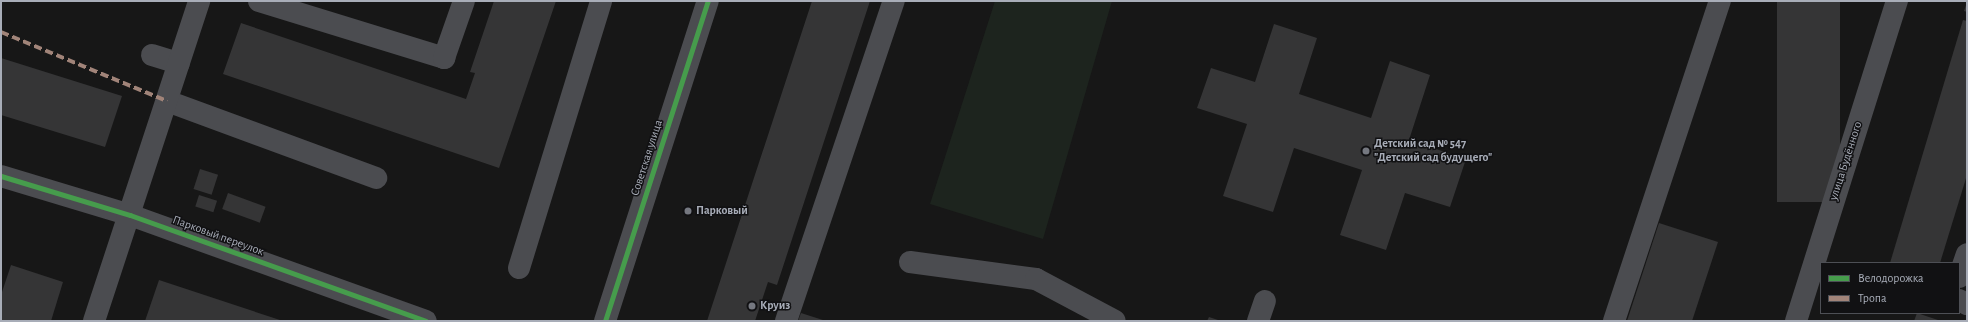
<!DOCTYPE html>
<meta charset="utf-8">
<style>
body{margin:0}
#map{position:relative;width:1968px;height:322px;overflow:hidden;background:#171717;font-family:"Alegreya Sans",sans-serif}
div>[style]{position:absolute}
[style*='--x']{left:calc(var(--x)*1px);top:calc(var(--y)*1px);width:calc(var(--w)*1px);rotate:calc(var(--a)*1deg)}
.green>*{inset:0;background:#1d241e}
.building>*{inset:0;background:#353536;transform-origin:0 0}
.minor>*{height:22px;margin:-11px;padding:0 11px;transform-origin:11px;border-radius:11px;background:#4b4c50}
.quiet>*{height:4px;margin-top:-2px;transform-origin:0;background:repeating-linear-gradient(90deg,#a18479 0 8px,transparent 0 12px)}
.cycleway>*{height:5px;margin:-2.5px;padding:0 2.5px;transform-origin:2.5px;border-radius:2.5px;background:#469c4c}
.dots>*{width:11px;height:11px;translate:-50% -50%;box-sizing:border-box;border:2px solid #111113;border-radius:50%}
span{translate:-50% -50%;white-space:nowrap;text-align:center;line-height:1.15;-webkit-text-stroke:3px #111113;paint-order:stroke}
.poi-label{font-size:12px;color:#a8adb8;font-weight:700}
.left{translate:0 -50%;text-align:left}
.street-label{font-size:12px;color:#a8adb8}
.frame{position:absolute;inset:0;border:2px solid #a8adb8;pointer-events:none}
.legend{position:absolute;left:1820px;top:262px;width:140px;height:52px;box-sizing:border-box;background:#111113;border:1px solid #4d4f55;margin:0;padding:5px 7px;list-style:none;font-size:12px;color:#a8adb8}
.legend li{display:flex;align-items:center;gap:8px;height:20px}
.legend b{width:20px;border:1px solid #4d4f55}
</style>
<div id="map">
<div class="green">
<i style="clip-path:polygon(995px 1px,1112px 1px,1043px 239px,930px 204px)"></i>
</div>
<div class="building">
<i style="clip-path:polygon(494px 1px,556px 1px,499px 168px,223px 74px,241px 23px,466px 99px,475px 73px,470px 72px)"></i>
<i style="clip-path:polygon(812px 1px,870px 1px,777px 285px,768px 282px,755px 321px,707px 321px)"></i>
<i style="left:1777px;top:1px;width:63px;height:201px"></i>
<i style="clip-path:polygon(1967px 2px,1967px 12px,1964px 11px)"></i>
<i style="clip-path:polygon(1963px 20px,1967px 21px,1967px 175px,1940px 263px,1890px 263px)"></i>
<i style="clip-path:polygon(1274px 24px,1317px 38px,1299px 94px,1371px 118px,1390px 61px,1430px 75px,1409px 140px,1466px 159px,1450px 207px,1405px 193px,1386px 250px,1340px 235px,1362px 170px,1294px 148px,1273px 212px,1223px 196px,1247px 124px,1197px 108px,1211px 68px,1255px 82px)"></i>
<i style="clip-path:polygon(1px 58px,122px 96px,105px 147px,1px 115px)"></i>
<i style="left:200px;top:169px;width:19px;height:21px;rotate:18deg"></i>
<i style="left:228px;top:193px;width:40px;height:17px;rotate:20deg"></i>
<i style="left:199px;top:195px;width:19px;height:12px;rotate:18deg"></i>
<i style="clip-path:polygon(1659px 223px,1718px 242px,1692px 321px,1627px 321px)"></i>
<i style="clip-path:polygon(11px 265px,63px 282px,51px 321px,1px 321px,1px 295px)"></i>
<i style="clip-path:polygon(159px 280px,283px 321px,145px 321px)"></i>
<i style="clip-path:polygon(801px 313px,826px 321px,798px 321px)"></i>
<i style="clip-path:polygon(1917px 313px,1941px 321px,1914px 321px)"></i>
<i style="clip-path:polygon(1209px 317px,1221px 321px,1207px 321px)"></i>
</div>
<div class="minor">
<i style="--x:259;--y:1;--w:194;--a:17.1"></i>
<i style="--x:444;--y:58;--w:60;--a:-70.7"></i>
<i style="--x:152;--y:55;--w:28;--a:17"></i>
<i style="--x:167;--y:101;--w:223;--a:20.2"></i>
<i style="--x:1;--y:176;--w:135;--a:16.8"></i>
<i style="--x:130;--y:215;--w:314;--a:19.7"></i>
<i style="--x:910;--y:262;--w:127;--a:7.7"></i>
<i style="--x:1036;--y:279;--w:89;--a:28"></i>
<i style="--x:519;--y:268;--w:279;--a:-72.9"></i>
<i style="--x:1959;--y:277;--w:24;--a:-71"></i>
<i style="--x:1959;--y:300;--w:9;--a:27"></i>
<i style="--x:94;--y:321;--w:337;--a:-71.8"></i>
<i style="--x:605;--y:321;--w:336;--a:-72.2"></i>
<i style="--x:786;--y:321;--w:338;--a:-71.4"></i>
<i style="--x:1258;--y:321;--w:21;--a:-71"></i>
<i style="--x:1614;--y:321;--w:337;--a:-71.7"></i>
<i style="--x:1796;--y:321;--w:336;--a:-72.5"></i>
</div>
<div class="quiet">
<i style="--x:1;--y:32;--w:180;--a:22.6"></i>
</div>
<div class="cycleway">
<i style="--x:1;--y:176;--w:135;--a:16.8"></i>
<i style="--x:130;--y:215;--w:314;--a:19.7"></i>
<i style="--x:605;--y:321;--w:336;--a:-72.2"></i>
</div>
<div class="dots">
<i style="left:1366px;top:151px;background:#757880"></i>
<i style="left:688px;top:211px;background:#757880"></i>
<i style="left:752px;top:306px;background:#757880"></i>
</div>
<div class="poi-label">
<span class="left" style="left:1374px;top:151px">Детский сад № 547<br>"Детский сад будущего"</span>
<span class="left" style="left:696px;top:211px">Парковый</span>
<span class="left" style="left:760px;top:306px">Круиз</span>
</div>
<div class="street-label">
<span style="left:647px;top:158px;rotate:-72deg">Советская улица</span>
<span style="left:1846px;top:161px;rotate:-72deg">улица Будённого</span>
<span style="left:218px;top:236px;rotate:20deg">Парковый переулок</span>
</div>
<div class="frame"></div>
<ul class="legend">
<li><b style="height:5px;background:#469c4c"></b>Велодорожка</li>
<li><b style="height:5px;background:#a18479"></b>Тропа</li>
</ul>
</div>
